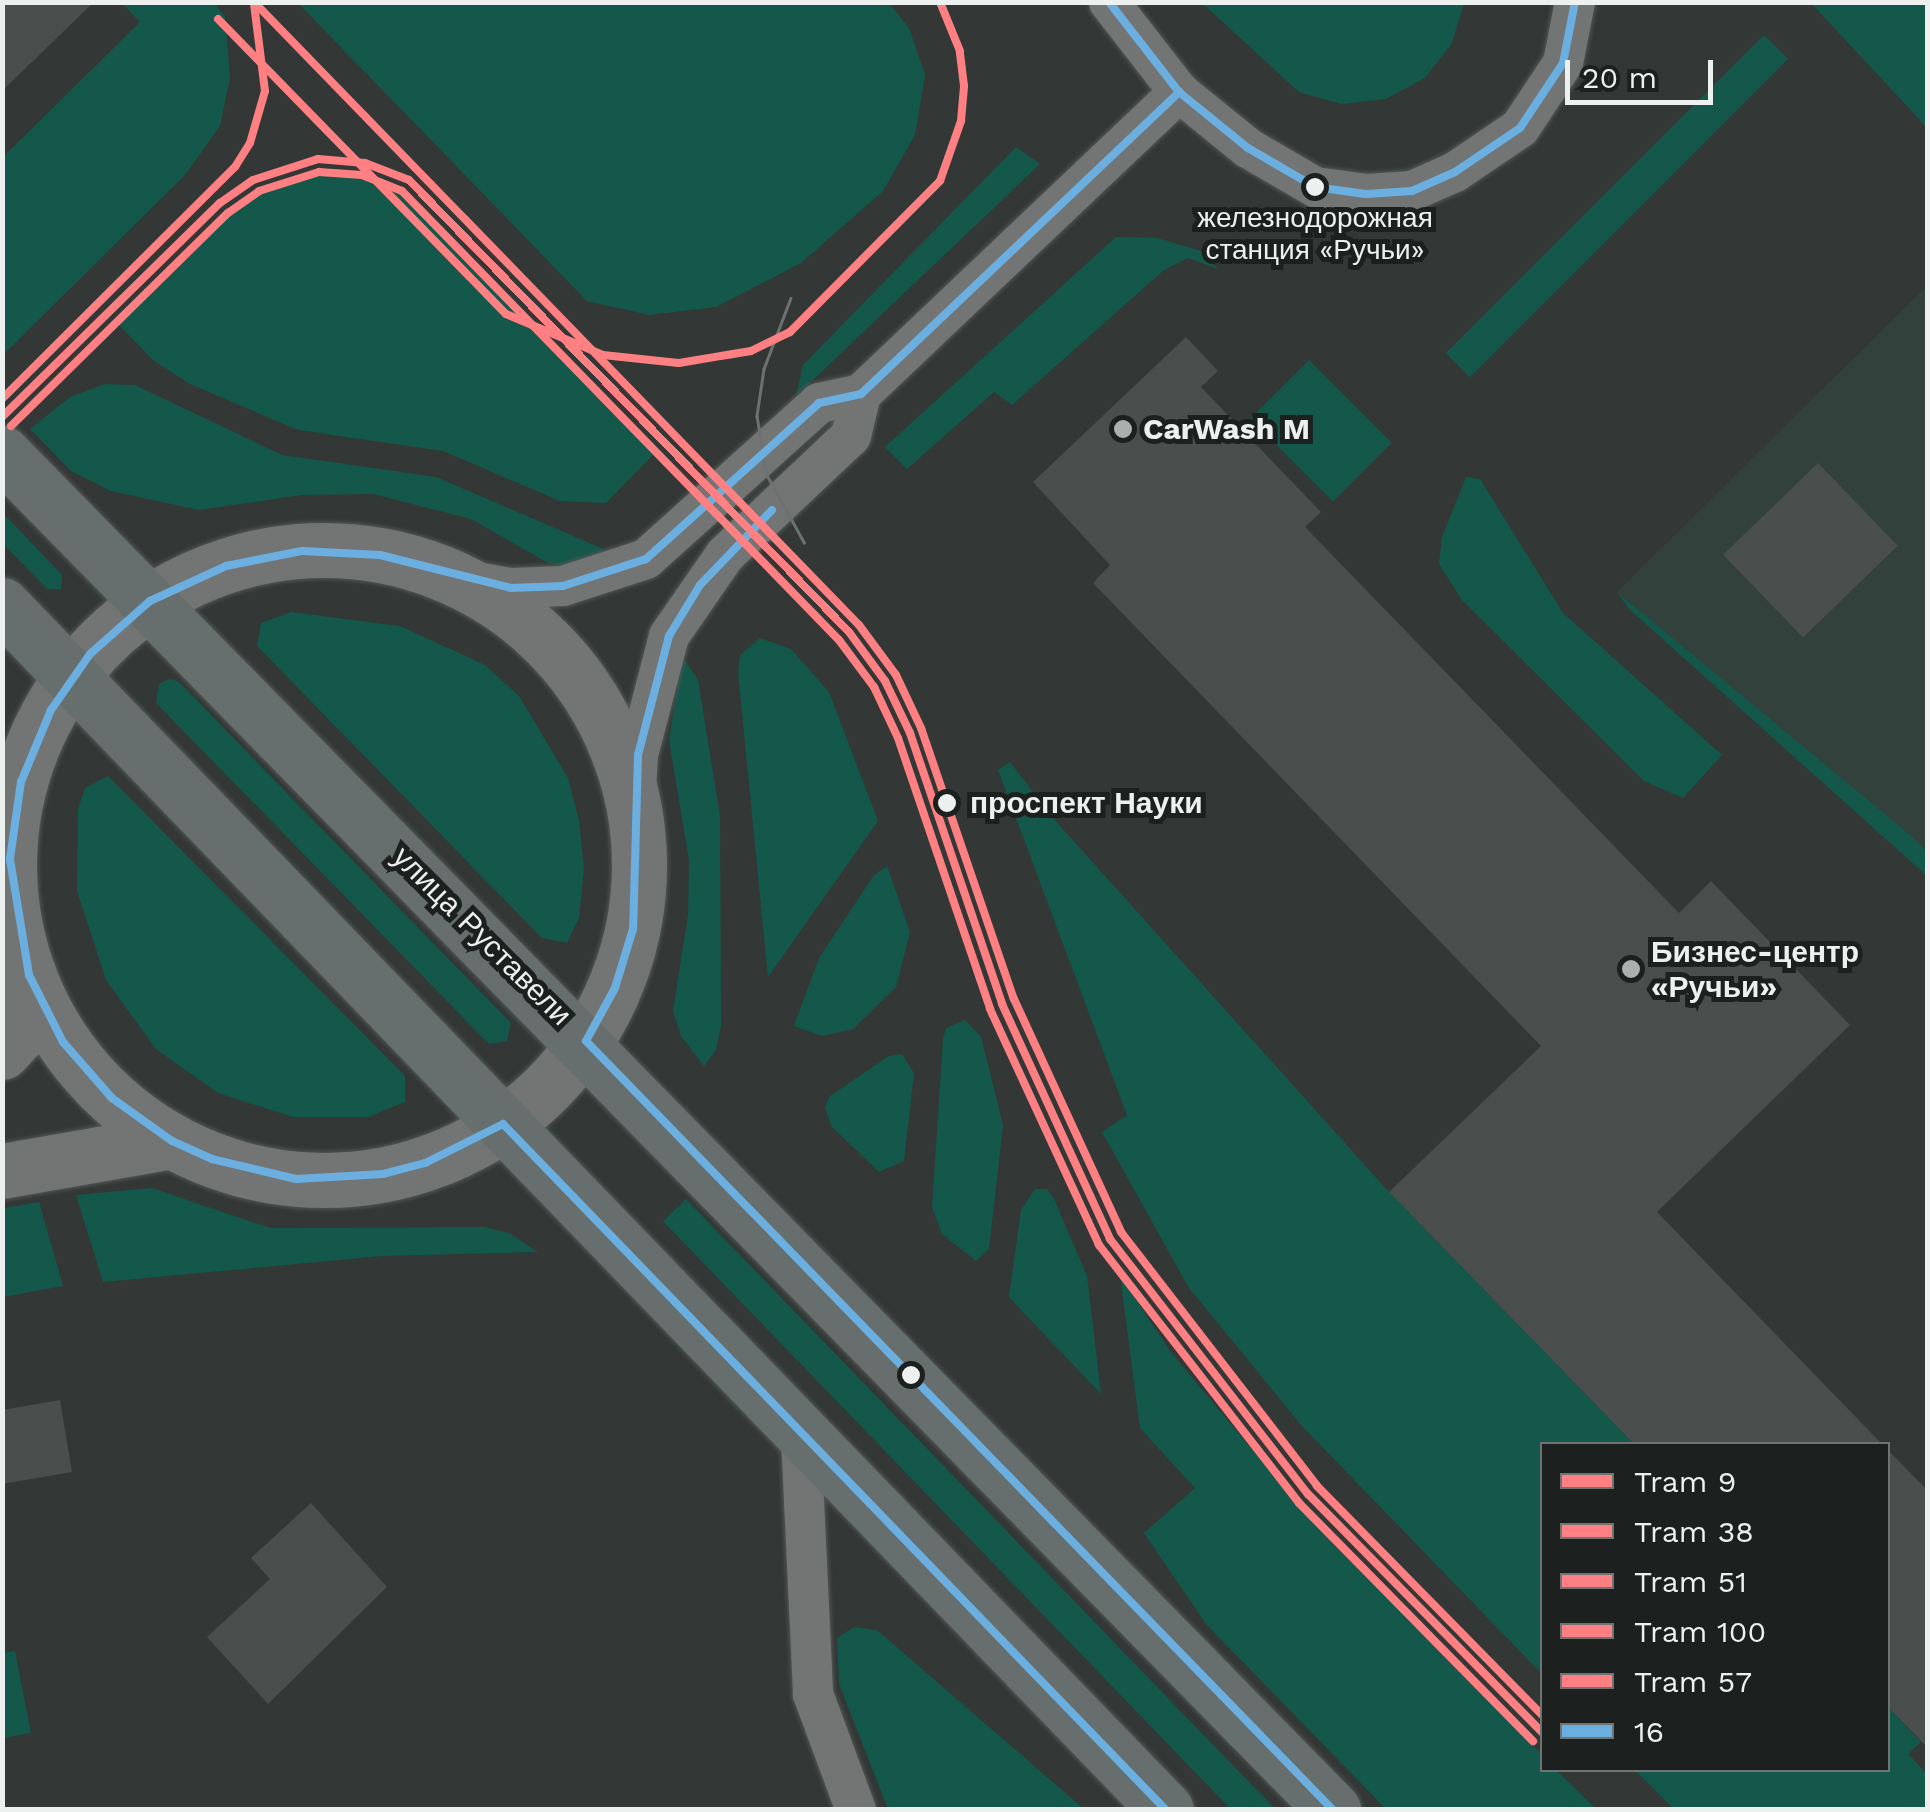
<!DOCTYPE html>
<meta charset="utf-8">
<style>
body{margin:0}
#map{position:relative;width:1930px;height:1812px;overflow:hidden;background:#333836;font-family:"Work Sans",sans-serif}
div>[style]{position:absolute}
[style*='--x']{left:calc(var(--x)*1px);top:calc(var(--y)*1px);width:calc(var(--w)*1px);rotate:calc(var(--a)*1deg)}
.built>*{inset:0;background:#32413c}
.green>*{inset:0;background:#13584a;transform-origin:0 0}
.building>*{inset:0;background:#4a4e4d;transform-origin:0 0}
.roads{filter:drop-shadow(0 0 2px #525654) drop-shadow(0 0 2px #525654)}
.minor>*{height:40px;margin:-20px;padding:0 20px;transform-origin:20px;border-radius:20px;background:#737575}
.secondary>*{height:55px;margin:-27.5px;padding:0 27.5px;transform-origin:27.5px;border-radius:27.5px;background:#737575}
.secondary>.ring{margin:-27.5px;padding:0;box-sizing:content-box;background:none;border:55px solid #737575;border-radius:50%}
.primary>*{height:55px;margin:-27.5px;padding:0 27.5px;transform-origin:27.5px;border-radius:27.5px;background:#666f6d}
.tram>*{height:2.5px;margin:-1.25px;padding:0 1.25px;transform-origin:1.25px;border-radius:1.25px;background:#6e7171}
.bus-1>*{height:8px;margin:-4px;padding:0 4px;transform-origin:4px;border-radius:4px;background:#6bafe0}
.tram-1>*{height:8px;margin:-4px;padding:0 4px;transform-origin:4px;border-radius:4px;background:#ff8082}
.tram-2>*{height:8px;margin:-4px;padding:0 4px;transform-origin:4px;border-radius:4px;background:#ff8082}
.tram-3>*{height:8px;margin:-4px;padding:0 4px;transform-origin:4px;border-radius:4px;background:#ff8082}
.tram-4>*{height:8px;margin:-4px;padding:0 4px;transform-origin:4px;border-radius:4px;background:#ff8082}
.tram-5>*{height:8px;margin:-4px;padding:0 4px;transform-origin:4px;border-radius:4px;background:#ff8082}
.dots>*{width:28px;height:28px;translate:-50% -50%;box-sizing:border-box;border:5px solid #1c201f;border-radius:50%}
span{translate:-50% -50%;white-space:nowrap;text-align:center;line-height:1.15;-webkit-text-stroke:10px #1c201f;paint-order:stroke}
.bus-label{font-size:28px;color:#ecf0ef}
.poi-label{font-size:30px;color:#ecf0ef;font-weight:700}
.left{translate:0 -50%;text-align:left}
.stop-label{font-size:30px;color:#ecf0ef;font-weight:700}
.street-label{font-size:30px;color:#ecf0ef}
.frame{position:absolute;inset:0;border:5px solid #ecf0ef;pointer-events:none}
.legend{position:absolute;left:1540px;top:1442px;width:350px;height:330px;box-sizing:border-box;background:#1c201f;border:2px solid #6f7372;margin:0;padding:12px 18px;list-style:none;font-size:30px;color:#ecf0ef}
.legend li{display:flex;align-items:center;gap:20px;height:50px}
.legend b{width:50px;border:2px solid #6f7372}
.scale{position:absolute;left:1565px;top:60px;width:148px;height:45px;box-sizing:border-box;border:5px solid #ecf0ef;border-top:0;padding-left:12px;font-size:30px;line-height:35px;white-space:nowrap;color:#ecf0ef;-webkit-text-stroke:8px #1c201f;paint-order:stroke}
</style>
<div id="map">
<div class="built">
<i style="clip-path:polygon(1927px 286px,1927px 852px,1617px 592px)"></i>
</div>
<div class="green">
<i style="clip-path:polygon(122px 3px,214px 3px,225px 16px,230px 77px,220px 126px,185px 175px,3px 355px,3px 157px,140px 22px)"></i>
<i style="clip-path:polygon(298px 3px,889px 3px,909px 28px,925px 75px,915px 135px,883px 191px,801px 263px,716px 307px,649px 315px,587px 301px)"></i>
<i style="clip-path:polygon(1202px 3px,1464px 3px,1452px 43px,1425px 78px,1386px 99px,1341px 104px,1299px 92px)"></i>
<i style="clip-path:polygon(1811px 3px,1927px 3px,1927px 129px,1919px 119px)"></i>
<i style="left:1764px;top:35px;width:34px;height:450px;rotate:45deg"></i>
<i style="clip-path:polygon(1016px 147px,1040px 164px,796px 396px,803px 365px)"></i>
<i style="clip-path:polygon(321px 169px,381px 178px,401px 190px,655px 453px,606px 503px,560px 501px,443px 451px,298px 430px,190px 384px,154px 361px,118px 324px,246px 199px)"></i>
<i style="clip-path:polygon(1116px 237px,1157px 238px,1201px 251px,1218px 269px,1188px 258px,1164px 270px,1012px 405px,994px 392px,907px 469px,885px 447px)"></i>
<i style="left:1309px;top:360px;width:117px;height:83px;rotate:45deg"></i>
<i style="clip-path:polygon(105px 384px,135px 385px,282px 455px,436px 477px,615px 554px,572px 568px,548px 563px,471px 519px,373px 494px,302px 495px,199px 510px,111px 491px,71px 471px,30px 429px,70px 397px)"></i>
<i style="clip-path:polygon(1466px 477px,1480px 479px,1563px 613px,1722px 755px,1683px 798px,1644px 781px,1462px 600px,1439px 564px,1442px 537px)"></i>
<i style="clip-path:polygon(3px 513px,62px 575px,61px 589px,47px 589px,3px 544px)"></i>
<i style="clip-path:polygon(1617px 592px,1909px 834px,1927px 852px,1927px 876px,1629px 609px)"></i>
<i style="clip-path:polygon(291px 612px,400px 626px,485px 665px,519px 696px,568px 778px,579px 821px,584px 869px,579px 918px,567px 943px,542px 938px,257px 646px,261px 623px)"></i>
<i style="clip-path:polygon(760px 638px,791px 649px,829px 692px,878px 821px,768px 977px,738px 672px,740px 655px)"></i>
<i style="clip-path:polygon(682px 656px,698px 680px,720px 816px,721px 1026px,716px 1050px,704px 1066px,681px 1036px,673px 1011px,688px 915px,689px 860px,669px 740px)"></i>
<i style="clip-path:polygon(169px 679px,178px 681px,511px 1023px,507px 1041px,489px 1044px,156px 703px,159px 684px)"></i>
<i style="clip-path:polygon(1010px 762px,1052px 817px,1389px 1192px,1634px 1444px,1542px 1444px,1542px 1674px,1302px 1426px,1189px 1288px,1102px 1132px,1127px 1115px,998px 770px)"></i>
<i style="clip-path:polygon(108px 776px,405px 1076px,405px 1102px,368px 1117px,293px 1117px,218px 1093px,156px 1049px,106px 980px,77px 891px,78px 809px,85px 788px)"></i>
<i style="clip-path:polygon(887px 866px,910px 932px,896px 987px,853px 1029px,822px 1036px,794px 1026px,819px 958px,874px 875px)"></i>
<i style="clip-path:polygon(965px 1020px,981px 1037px,1003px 1125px,989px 1249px,976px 1261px,942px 1234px,932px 1207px,943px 1039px,946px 1028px)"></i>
<i style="clip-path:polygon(902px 1054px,914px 1073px,904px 1161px,879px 1172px,831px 1126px,825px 1107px,830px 1096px,889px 1056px)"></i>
<i style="clip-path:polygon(152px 1188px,270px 1228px,484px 1227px,509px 1233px,538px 1252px,382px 1256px,103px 1282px,76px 1195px)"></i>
<i style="clip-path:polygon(1035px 1189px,1047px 1189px,1054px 1199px,1087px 1276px,1101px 1394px,1009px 1297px,1021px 1210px)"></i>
<i style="left:686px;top:1199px;width:851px;height:32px;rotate:46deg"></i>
<i style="clip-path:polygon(39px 1202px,63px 1286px,3px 1297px,3px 1208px)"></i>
<i style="clip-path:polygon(1120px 1275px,1170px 1351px,1300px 1507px,1542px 1755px,1542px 1770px,1556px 1770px,1596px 1809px,1386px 1809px,1206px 1624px,1144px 1533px,1195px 1488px,1140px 1428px)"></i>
<i style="clip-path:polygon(854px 1627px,877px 1630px,1084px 1809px,888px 1809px,839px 1684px,837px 1638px)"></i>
<i style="clip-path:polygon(15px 1651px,31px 1733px,3px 1738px,3px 1653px)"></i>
<i style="clip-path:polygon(1888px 1707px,1921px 1742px,1908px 1754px,1927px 1774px,1927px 1809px,1674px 1809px,1635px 1770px,1888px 1770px)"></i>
</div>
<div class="building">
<i style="clip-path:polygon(2px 2px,94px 2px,2px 91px)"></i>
<i style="clip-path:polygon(1186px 337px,1218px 371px,1201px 387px,1321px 512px,1305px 527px,1679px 913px,1711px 881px,1850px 1025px,1657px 1212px,1882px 1444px,1634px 1444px,1389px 1192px,1541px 1046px,1093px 583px,1110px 565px,1033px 482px)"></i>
<i style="left:1818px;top:463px;width:115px;height:132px;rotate:46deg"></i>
<i style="clip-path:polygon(60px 1400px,72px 1472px,2px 1484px,2px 1410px)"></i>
<i style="clip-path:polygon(1888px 1450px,1928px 1491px,1928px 1748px,1888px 1707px)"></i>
<i style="clip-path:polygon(311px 1503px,387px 1587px,268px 1704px,207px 1637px,270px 1579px,251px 1558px)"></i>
</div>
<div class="roads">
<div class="minor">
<i style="--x:1109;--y:2;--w:114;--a:52.1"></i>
<i style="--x:1179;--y:92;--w:89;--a:39.1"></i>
<i style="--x:1248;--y:148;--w:78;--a:30.2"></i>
<i style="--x:1315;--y:187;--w:51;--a:7.8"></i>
<i style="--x:1366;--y:194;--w:46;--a:-3.7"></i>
<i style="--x:1412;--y:191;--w:47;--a:-23.8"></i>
<i style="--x:1455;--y:172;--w:78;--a:-34.1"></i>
<i style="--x:1520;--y:128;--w:78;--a:-56.5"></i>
<i style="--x:1563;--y:63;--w:62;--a:-78.9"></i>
<i style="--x:454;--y:578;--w:58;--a:10"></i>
<i style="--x:511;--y:588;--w:52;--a:-2.2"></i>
<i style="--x:563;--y:586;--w:87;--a:-18"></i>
<i style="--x:646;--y:559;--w:233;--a:-42"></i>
<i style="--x:819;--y:403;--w:43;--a:-12.1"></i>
<i style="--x:861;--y:394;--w:439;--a:-43.5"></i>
<i style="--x:635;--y:809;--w:54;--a:-86.8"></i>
<i style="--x:638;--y:755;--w:123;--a:-75.4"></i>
<i style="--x:669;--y:636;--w:98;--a:-55.3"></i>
<i style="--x:725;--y:555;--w:173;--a:-43.4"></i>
<i style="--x:851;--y:436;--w:43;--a:-76.6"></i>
<i style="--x:801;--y:1437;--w:257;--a:87.3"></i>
<i style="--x:813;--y:1694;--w:124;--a:69.7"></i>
</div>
<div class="secondary">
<i class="ring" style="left:9px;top:550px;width:575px;height:575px"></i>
<i style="--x:2;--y:1052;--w:25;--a:-47"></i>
<i style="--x:19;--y:1034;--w:60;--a:-80.4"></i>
<i style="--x:2;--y:1171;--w:173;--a:-10"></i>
</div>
<div class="primary">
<i style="--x:2;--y:453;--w:1901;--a:45.55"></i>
<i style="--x:2;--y:605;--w:1675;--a:45.99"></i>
</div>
</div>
<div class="tram">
<i style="--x:791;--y:298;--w:76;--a:110.8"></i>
<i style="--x:764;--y:369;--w:48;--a:98.5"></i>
<i style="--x:757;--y:416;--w:60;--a:80.4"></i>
<i style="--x:767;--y:475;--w:77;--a:61.1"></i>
</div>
<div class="bus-1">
<i style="--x:1109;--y:2;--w:114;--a:52.1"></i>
<i style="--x:1179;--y:92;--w:89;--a:39.1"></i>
<i style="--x:1248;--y:148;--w:78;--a:30.2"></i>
<i style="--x:1315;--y:187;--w:51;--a:7.8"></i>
<i style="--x:1366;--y:194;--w:46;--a:-3.7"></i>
<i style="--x:1412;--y:191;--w:47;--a:-23.8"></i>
<i style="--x:1455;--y:172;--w:78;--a:-34.1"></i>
<i style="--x:1520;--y:128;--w:78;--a:-56.5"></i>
<i style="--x:1563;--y:63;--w:62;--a:-78.9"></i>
<i style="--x:772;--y:510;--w:104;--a:133.8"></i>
<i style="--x:700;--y:585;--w:60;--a:121.3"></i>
<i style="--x:669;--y:636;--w:123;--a:104.6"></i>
<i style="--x:638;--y:755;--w:174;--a:91.6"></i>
<i style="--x:633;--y:929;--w:62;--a:107"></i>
<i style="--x:615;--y:988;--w:60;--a:118.7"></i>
<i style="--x:586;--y:1041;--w:1072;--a:45.83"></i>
<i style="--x:1166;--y:1810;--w:954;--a:-134.02"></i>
<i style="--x:503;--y:1124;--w:87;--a:153.4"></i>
<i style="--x:425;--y:1163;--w:43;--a:165.3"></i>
<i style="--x:383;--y:1174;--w:87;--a:176.7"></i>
<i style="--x:296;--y:1179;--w:86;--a:-166.6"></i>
<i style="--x:212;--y:1159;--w:44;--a:-155.8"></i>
<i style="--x:172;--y:1141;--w:74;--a:-144.4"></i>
<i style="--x:112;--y:1098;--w:74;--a:-131.2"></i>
<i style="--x:63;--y:1042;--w:75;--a:-116.9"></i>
<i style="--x:29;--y:975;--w:118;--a:-99.3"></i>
<i style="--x:10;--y:859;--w:78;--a:-81.9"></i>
<i style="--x:21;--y:782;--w:78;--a:-67.4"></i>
<i style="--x:51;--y:710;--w:68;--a:-55.1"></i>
<i style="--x:90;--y:654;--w:80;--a:-41.5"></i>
<i style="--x:150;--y:601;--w:84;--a:-24.7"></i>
<i style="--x:226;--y:566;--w:77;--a:-11.2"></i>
<i style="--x:302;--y:551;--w:78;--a:2.9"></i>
<i style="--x:380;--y:555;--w:135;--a:14.1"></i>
<i style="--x:511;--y:588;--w:52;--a:-2.2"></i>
<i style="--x:563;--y:586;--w:87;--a:-18"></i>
<i style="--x:646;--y:559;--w:233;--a:-42"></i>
<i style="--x:819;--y:403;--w:43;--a:-12.1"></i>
<i style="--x:861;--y:394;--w:439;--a:-43.5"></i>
</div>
<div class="tram-1">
<i style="--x:2;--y:417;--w:305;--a:-44.5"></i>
<i style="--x:220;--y:203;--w:40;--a:-34.9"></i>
<i style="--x:253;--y:180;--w:68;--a:-17.9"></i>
<i style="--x:318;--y:159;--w:47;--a:4.9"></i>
<i style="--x:365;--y:163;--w:47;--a:21.1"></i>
<i style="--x:409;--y:180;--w:631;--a:45.77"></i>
<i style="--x:849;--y:632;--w:61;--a:53.7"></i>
<i style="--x:885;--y:681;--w:58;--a:64.3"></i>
<i style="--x:910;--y:733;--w:286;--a:71.2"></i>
<i style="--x:1002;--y:1004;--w:259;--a:65.3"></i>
<i style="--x:1110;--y:1239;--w:323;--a:52.2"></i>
<i style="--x:1308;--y:1494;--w:334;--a:45.5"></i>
</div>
<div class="tram-2">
<i style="--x:11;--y:426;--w:304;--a:-44.5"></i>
<i style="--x:228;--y:213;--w:38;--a:-35"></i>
<i style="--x:259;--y:191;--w:63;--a:-17.6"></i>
<i style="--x:319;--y:172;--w:43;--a:4"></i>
<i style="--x:362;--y:175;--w:43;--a:21.8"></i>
<i style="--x:402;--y:191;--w:627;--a:45.78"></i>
<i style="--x:839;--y:640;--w:59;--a:53.3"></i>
<i style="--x:874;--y:687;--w:56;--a:64.8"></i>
<i style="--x:898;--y:738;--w:286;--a:71.2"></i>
<i style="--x:990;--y:1009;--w:260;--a:65.2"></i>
<i style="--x:1099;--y:1245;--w:326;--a:52.2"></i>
<i style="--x:1299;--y:1503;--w:334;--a:45.5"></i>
</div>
<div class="tram-3">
<i style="--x:254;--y:2;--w:868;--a:45.84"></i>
<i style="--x:859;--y:625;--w:62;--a:53.5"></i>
<i style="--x:896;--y:675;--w:59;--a:64.7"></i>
<i style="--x:921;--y:728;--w:287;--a:71.1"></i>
<i style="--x:1014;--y:999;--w:256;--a:65.3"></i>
<i style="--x:1121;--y:1232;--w:321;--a:52.3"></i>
<i style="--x:1317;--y:1486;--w:321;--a:45.5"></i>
</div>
<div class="tram-4">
<i style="--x:218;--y:19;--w:412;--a:45.7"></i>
<i style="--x:506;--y:314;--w:105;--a:22.9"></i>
<i style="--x:603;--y:355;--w:76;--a:6"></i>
<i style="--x:679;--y:363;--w:73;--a:-9.5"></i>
<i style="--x:751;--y:351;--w:43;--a:-26"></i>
<i style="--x:790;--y:332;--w:213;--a:-45.2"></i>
<i style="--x:940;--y:181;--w:64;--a:-70.7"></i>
<i style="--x:961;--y:121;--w:35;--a:-85"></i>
<i style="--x:964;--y:86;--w:35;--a:-97"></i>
<i style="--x:960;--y:51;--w:53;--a:-112.2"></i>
</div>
<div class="tram-5">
<i style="--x:2;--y:399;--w:329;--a:-44.9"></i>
<i style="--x:235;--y:167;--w:28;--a:-58"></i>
<i style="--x:250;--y:143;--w:54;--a:-73.9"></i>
<i style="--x:265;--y:91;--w:88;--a:-97.2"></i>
</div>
<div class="dots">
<i style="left:1315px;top:187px;background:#ecf0ef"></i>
<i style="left:1123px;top:429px;background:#abb0ae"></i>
<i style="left:947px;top:803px;background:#ecf0ef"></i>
<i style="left:1631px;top:969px;background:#abb0ae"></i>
<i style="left:911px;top:1375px;background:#ecf0ef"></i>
</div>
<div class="bus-label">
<span style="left:1315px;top:234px">железнодорожная<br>станция «Ручьи»</span>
</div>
<div class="poi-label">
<span class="left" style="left:1143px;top:429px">CarWash M</span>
<span class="left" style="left:1651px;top:969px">Бизнес-центр<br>«Ручьи»</span>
</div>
<div class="stop-label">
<span class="left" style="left:970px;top:803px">проспект Науки</span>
</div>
<div class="street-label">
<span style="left:482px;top:936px;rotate:45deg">улица Руставели</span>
</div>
<div class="frame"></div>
<ul class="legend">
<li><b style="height:12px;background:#ff8082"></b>Tram 9</li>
<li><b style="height:12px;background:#ff8082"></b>Tram 38</li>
<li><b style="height:12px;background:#ff8082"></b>Tram 51</li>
<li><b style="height:12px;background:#ff8082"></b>Tram 100</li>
<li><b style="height:12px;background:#ff8082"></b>Tram 57</li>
<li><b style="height:12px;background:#6bafe0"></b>16</li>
</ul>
<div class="scale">20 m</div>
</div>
